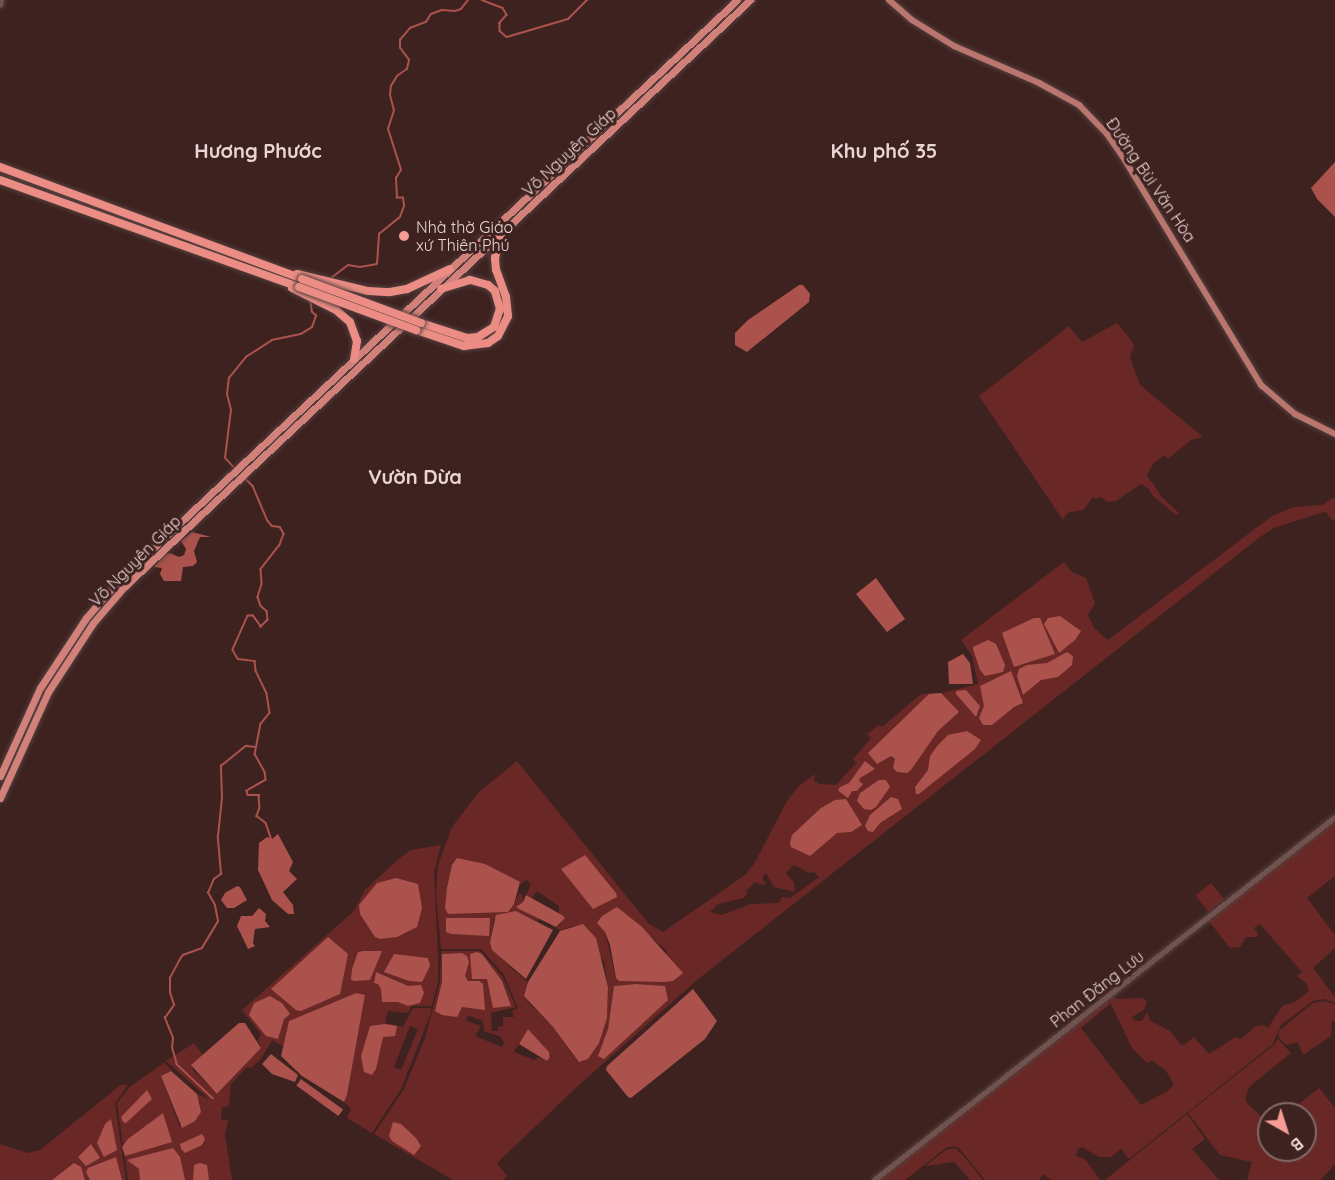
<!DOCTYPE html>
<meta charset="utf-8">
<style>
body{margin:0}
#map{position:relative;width:1335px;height:1180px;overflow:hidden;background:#3d2220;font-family:Quicksand,sans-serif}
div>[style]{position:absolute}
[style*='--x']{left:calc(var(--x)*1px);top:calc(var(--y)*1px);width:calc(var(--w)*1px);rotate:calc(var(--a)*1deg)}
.green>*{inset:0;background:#692825;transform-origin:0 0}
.water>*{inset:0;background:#ab524d;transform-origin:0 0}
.stream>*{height:1.5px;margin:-0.75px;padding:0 0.75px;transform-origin:0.75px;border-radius:0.75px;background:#ab524d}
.roads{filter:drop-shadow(0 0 2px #56403e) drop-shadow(0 0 2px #56403e)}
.tertiary>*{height:4.5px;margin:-2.25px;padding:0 2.25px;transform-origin:2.25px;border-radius:2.25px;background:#70524f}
.primary>*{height:6px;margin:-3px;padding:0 3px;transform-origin:3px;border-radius:3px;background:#ba756f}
.trunk>*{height:7px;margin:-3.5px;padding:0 3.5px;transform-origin:3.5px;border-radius:3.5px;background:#d2817a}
.motorway>*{height:8px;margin:-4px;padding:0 4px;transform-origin:4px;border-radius:4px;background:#eb8d85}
.bridges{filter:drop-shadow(0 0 2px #56403e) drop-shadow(0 0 2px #56403e)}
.motorway-bridge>*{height:8px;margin:-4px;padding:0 4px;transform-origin:4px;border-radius:4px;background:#eb8d85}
.dots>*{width:16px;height:16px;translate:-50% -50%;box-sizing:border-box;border:3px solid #3d2220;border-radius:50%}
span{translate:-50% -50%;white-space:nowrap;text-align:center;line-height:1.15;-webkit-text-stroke:6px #3d2220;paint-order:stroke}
.street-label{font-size:16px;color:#e9d6d4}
.poi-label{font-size:16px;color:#e9d6d4}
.left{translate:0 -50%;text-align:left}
.quarter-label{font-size:20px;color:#e9d6d4;font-weight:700}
.north{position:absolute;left:1257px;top:1102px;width:60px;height:60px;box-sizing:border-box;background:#3d2220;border:2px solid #826a68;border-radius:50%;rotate:141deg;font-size:16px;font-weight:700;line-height:24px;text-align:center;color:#e9d6d4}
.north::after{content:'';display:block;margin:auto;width:21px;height:27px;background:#f59c94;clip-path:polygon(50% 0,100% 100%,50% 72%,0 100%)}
</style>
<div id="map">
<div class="green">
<i style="clip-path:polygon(1117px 323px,1132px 341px,1134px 347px,1130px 357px,1140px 385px,1203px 437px,1191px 440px,1168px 459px,1164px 455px,1153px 464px,1147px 475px,1162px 497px,1179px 513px,1176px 515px,1153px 496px,1149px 489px,1141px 484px,1116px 501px,1107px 502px,1101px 497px,1096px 499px,1093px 497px,1083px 510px,1067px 513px,1063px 520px,979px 396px,1069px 326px,1082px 342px)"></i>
<i style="clip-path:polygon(evenodd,1333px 498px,1335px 499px,1335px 519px,1332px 520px,1326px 512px,1320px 513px,1274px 528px,1260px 537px,697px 980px,579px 1085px,497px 1163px,507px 1176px,503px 1180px,453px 1180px,374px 1134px,404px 1089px,425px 1038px,440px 982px,441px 951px,480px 951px,502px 976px,516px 1007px,491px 1013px,492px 1031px,498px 1031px,498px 1027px,503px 1026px,503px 1017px,514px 1017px,512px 1011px,518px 1008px,504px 975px,481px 949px,441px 949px,436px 893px,438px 865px,452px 827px,479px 792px,517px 761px,649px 924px,663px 932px,745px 875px,754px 864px,787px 801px,799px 786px,815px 774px,814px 780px,819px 784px,836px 785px,856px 763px,853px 759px,871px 738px,867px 734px,879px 725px,882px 727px,921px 694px,941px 693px,978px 684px,972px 656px,961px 640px,1064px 562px,1072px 572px,1086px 578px,1095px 603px,1088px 615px,1094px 628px,1108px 640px,1272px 516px,1294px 507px,1322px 505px,1333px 498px,794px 865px,809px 873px,814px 872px,819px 877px,790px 898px,782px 897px,779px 903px,751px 904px,722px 915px,710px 912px,718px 904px,744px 898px,747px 894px,746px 891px,755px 882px,764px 885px,766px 883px,762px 878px,766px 873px,774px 887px,795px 892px,794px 883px,786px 873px,794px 865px,1333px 498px,526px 880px,531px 884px,526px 895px,532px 898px,537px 891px,559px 906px,559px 913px,562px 915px,561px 924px,556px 927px,560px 931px,573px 926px,604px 961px,608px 987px,607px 1018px,588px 1059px,578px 1061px,553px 1027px,528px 1002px,524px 996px,528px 982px,512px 969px,490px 942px,494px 919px,516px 911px,537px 921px,539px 919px,516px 907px,523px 902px,522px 895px,519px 893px,514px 904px,499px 912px,448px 914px,520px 882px,520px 885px,526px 880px,1333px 498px,617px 907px,666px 950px,673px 981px,619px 981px,616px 978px,605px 932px,617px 907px,1333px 498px,636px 984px,665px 986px,599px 1056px,608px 1029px,614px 986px,636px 984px,1333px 498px,469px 1016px,483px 1021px,484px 1031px,501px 1037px,504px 1042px,502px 1047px,475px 1036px,481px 1026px,465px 1020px,469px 1016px,1333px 498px,528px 1029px,549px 1052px,551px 1056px,547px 1061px,539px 1057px,534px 1060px,514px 1052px,528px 1029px)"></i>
<i style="clip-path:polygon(1335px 819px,1335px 876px,1307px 898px,1335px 935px,1335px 948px,1313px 968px,1335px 997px,1335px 1003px,1324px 999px,1313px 1001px,1281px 1025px,1273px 1044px,1129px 1159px,1121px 1149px,1111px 1157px,1099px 1157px,1082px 1147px,1078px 1149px,1076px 1156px,1085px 1159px,1100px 1180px,1051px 1180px,1043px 1174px,1039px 1180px,985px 1180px,959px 1148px,952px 1146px,946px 1148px,905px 1180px,878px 1180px,1107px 999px,1110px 1004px,1081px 1028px,1141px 1105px,1168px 1091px,1174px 1084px,1166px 1071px,1152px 1060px,1147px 1063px,1132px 1048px,1108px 998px,1111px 995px,1117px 999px,1144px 998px,1147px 1002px,1144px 1010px,1132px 1017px,1135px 1021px,1141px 1021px,1148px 1012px,1149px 1020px,1170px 1031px,1182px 1046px,1194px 1037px,1209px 1054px,1236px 1037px,1241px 1039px,1256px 1026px,1263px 1025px,1268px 1028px,1282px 1006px,1295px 1002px,1309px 991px,1306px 983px,1297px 976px,1302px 972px,1260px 924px,1254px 928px,1258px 934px,1257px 937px,1246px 937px,1240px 947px,1230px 948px,1208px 920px)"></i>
<i style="clip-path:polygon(evenodd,441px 845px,434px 872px,438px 956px,438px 981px,432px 1006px,412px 1006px,408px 1013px,388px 1011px,385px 1023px,403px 1027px,413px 1008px,431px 1008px,431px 1013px,401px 1089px,372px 1133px,347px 1118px,351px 1109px,344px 1102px,347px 1095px,365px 996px,356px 993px,289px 1021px,283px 1046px,272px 1040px,261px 1059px,252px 1067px,246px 1068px,231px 1084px,229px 1106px,222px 1107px,221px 1120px,228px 1120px,225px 1135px,232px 1180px,128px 1180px,117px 1103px,131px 1086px,164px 1063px,172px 1070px,161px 1076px,180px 1127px,201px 1112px,197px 1094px,209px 1099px,166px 1061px,194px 1043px,203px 1055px,192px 1069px,218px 1094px,261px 1048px,258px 1040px,261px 1034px,242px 1010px,354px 911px,365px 890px,401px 857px,411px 850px,441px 845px,410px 1026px,418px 1029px,401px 1070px,394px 1067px,410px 1026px)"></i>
<i style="left:1211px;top:883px;width:21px;height:20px;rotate:51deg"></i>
<i style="clip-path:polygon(1323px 1001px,1335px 1004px,1335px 1022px,1332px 1020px,1331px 1036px,1303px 1055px,1298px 1042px,1286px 1045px,1278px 1037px,1279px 1031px,1313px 1003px)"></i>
<i style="clip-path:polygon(1278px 1039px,1291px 1053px,1250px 1086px,1245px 1098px,1248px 1104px,1269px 1124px,1269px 1150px,1305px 1150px,1305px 1114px,1287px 1114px,1319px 1088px,1335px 1108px,1335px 1164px,1321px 1180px,1247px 1180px,1252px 1162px,1220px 1155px,1188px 1113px,1274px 1045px)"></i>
<i style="clip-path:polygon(122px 1084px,128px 1085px,115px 1103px,126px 1180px,0 1180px,0 1144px,27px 1153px,40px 1150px)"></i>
<i style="clip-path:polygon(1187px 1114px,1205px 1139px,1192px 1149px,1219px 1180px,1105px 1180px)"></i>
<i style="clip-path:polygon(955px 1148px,962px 1154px,983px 1180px,970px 1180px,954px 1162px,925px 1166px,946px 1150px)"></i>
</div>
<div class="water">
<i style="clip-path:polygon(1335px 162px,1335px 217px,1317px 199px,1311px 188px)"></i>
<i style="clip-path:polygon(799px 285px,803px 285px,810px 294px,809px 302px,747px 352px,735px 345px,735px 333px,748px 320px)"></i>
<i style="clip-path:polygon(192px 532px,211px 537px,200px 537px,194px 551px,197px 562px,193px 566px,183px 567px,181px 581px,164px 581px,160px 574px,162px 568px,154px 567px,164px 555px,170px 553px,179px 557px,184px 555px,186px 549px,181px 541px)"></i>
<i style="clip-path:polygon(876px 578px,905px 619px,887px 632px,856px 594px)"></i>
<i style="clip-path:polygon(1060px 616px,1081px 631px,1075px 640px,1059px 653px,1044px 624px,1048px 618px)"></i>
<i style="clip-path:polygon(1034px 618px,1040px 618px,1055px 654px,1014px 667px,1002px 633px)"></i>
<i style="clip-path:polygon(988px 640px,996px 644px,1005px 665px,1003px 672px,985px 676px,980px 670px,973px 649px,973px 647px)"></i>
<i style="clip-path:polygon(1067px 652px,1073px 656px,1072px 665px,1058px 677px,1041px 680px,1023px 695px,1017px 676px,1019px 669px,1027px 665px,1047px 663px)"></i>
<i style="clip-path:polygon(963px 654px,970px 663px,973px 684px,949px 684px,948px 662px)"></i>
<i style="clip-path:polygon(1011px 671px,1023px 703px,1014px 707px,992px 725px,983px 725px,979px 718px,984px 706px,980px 686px)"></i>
<i style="clip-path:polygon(966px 690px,980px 706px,976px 717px,956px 694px,956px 691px)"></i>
<i style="clip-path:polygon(941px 693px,959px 712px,938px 731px,911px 770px,907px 773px,897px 772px,893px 768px,895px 759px,891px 756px,877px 764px,868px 753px,929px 694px)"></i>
<i style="clip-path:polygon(967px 731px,981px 740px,975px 749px,919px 794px,916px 794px,915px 787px,928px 770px,930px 756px,938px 745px,948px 735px)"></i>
<i style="clip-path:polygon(865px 761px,875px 769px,860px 778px,859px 781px,863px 784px,857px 791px,852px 791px,848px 798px,841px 793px,838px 790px,840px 787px,849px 783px)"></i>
<i style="clip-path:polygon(879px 780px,886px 780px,890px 787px,876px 807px,871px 810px,864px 809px,857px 801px,860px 793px)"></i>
<i style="clip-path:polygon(891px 797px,898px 799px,902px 809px,880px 823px,873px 832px,868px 831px,865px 826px,870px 815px)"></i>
<i style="clip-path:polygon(846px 799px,862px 825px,851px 832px,837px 833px,810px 856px,791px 847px,790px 843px,792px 835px,821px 808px,835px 800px)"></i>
<i style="clip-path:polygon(278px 834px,293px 862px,289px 871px,297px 879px,283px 892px,293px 905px,294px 914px,288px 914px,272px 900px,258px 870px,259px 843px,267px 837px,272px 839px)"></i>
<i style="clip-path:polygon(585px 855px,616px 893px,617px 897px,593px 909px,561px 869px)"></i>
<i style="clip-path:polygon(457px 858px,485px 864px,520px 882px,514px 904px,508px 912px,448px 914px,445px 908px,447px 888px,452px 865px)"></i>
<i style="clip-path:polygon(396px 878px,418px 884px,422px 908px,417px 927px,397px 937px,380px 939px,375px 937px,360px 914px,359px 905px,377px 883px)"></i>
<i style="clip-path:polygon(237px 886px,240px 887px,247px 900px,234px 908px,227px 908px,221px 900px,225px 893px)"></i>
<i style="clip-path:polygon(526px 895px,562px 915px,565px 918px,556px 927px,519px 909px,516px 907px,523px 902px)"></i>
<i style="clip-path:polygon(617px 907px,642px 927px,683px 973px,673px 981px,664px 982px,619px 981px,616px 978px,610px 945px,605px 932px,597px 923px,602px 916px)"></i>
<i style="clip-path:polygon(259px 908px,266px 914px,265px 921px,270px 927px,255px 929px,253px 943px,255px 946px,248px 949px,237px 926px,241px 916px,252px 916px)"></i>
<i style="clip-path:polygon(516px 911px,553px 930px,526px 979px,492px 950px,490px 942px,496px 915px)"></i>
<i style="clip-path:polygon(446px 918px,490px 918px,489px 936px,451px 934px,446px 932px)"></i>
<i style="clip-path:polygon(583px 924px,596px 938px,608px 987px,607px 1018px,599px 1043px,588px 1059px,579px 1062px,553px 1027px,524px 996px,528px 982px,560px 931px)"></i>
<i style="clip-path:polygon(328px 937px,348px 954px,340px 994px,301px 1011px,296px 1010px,271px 989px)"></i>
<i style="clip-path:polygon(363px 951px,382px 951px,370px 980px,355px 981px,351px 980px,352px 969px,358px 952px)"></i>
<i style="clip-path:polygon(477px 952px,482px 954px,502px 981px,511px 1006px,493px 1008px,487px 979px,472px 979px,470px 954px)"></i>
<i style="clip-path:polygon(462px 953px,467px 956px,469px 962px,465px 976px,468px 981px,479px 981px,483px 984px,485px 1010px,462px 1007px,457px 1017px,442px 1015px,435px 1011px,442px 982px,442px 954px)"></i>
<i style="clip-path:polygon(394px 954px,428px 958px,430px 966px,422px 982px,409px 981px,384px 972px)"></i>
<i style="clip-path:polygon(376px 972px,408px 986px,421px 985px,424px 993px,420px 1003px,408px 1006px,398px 1002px,382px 1002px,381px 989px,378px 984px,374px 983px)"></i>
<i style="clip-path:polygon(636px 984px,665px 986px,668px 1000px,604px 1059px,598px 1056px,608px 1029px,614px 986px)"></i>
<i style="clip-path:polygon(693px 989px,717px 1021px,705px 1039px,631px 1098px,628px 1097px,606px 1070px,607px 1066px)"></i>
<i style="clip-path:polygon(356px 993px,365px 995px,347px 1095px,344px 1102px,302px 1076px,281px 1056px,289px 1021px)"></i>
<i style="clip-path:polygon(270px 996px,282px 1003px,290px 1014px,284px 1019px,278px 1039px,266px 1036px,249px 1015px,254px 1003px)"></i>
<i style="clip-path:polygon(239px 1023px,245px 1023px,261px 1048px,217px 1094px,191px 1065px)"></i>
<i style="clip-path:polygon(385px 1024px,397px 1026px,395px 1036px,383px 1037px,376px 1069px,372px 1075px,364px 1072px,361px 1056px,370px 1026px)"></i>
<i style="clip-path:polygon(528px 1029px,549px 1052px,550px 1057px,547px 1061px,519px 1044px)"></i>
<i style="clip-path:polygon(271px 1054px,298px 1075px,295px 1082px,272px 1074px,262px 1064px)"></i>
<i style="clip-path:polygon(171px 1071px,197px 1094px,201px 1112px,195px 1121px,182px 1128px,161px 1076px)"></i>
<i style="left:301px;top:1079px;width:52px;height:8px;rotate:36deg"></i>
<i style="clip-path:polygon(147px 1090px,152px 1099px,126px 1123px,123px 1122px,121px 1117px)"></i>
<i style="clip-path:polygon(163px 1113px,172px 1142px,125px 1156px,122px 1147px,128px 1139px)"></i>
<i style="clip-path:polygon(111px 1119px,117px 1150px,104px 1157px,97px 1143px,105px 1124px)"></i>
<i style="clip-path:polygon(393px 1122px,401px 1124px,416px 1138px,421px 1146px,414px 1155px,392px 1141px,389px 1136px)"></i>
<i style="clip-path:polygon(202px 1134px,205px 1139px,202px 1145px,185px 1153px,181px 1149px,180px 1144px)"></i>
<i style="clip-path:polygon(91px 1144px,100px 1158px,86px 1166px,78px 1157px)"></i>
<i style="clip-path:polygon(173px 1148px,180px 1157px,185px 1180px,140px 1180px,139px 1169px,127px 1160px)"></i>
<i style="clip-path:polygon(116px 1157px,122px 1180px,90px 1180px,86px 1172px,88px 1168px)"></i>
<i style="clip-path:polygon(74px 1163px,81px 1167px,85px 1180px,52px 1180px)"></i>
<i style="clip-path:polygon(200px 1163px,207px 1165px,209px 1180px,193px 1180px,194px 1165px)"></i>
</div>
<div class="stream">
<i style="--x:482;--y:0;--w:22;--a:21"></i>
<i style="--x:503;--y:8;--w:8;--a:60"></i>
<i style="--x:507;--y:15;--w:11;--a:131"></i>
<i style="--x:500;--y:23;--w:8;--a:90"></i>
<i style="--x:500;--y:31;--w:9;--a:41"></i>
<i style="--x:507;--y:37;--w:64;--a:-16.4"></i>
<i style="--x:568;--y:19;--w:27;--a:-45"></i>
<i style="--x:331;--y:278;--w:21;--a:-37"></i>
<i style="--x:348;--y:265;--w:12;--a:9"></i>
<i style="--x:360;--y:267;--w:17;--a:-10"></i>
<i style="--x:377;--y:264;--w:30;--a:-86"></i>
<i style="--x:379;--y:234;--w:27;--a:-39"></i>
<i style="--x:400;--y:217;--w:12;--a:-70"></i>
<i style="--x:404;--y:206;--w:8;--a:-97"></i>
<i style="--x:403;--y:198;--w:6;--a:180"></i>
<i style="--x:397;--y:198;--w:20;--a:-93"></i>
<i style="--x:396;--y:178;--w:9;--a:-58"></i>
<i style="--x:401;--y:170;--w:43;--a:-107.6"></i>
<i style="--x:388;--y:129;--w:19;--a:-72"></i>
<i style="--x:394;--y:111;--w:16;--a:-104"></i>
<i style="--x:390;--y:95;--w:9;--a:-84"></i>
<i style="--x:391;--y:86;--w:12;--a:-59"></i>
<i style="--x:397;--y:76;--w:12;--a:-35"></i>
<i style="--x:407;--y:69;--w:9;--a:-77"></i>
<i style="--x:409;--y:60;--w:15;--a:-127"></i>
<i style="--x:400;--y:48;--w:8;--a:-90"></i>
<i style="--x:400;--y:40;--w:16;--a:-50"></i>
<i style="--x:410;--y:28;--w:17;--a:-21"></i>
<i style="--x:426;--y:22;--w:9;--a:-58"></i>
<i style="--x:431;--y:14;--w:12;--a:-20"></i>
<i style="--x:442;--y:10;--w:13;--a:4"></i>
<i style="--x:455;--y:11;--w:6;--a:-18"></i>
<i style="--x:461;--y:9;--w:11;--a:-52"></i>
<i style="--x:234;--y:468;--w:13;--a:-132"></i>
<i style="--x:225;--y:458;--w:48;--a:-82.9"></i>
<i style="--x:231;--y:410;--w:16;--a:-104"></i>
<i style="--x:227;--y:394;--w:16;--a:-83"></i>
<i style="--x:229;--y:378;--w:27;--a:-51"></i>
<i style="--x:246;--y:357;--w:31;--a:-33"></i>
<i style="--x:272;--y:340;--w:30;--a:-12"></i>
<i style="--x:301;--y:334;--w:13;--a:-32"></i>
<i style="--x:312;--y:327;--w:12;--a:-70"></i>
<i style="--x:316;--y:316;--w:6;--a:-135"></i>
<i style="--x:312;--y:312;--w:12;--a:-99"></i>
<i style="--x:244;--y:477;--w:13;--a:45"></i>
<i style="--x:253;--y:486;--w:38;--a:67"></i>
<i style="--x:268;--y:521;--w:6;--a:51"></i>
<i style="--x:272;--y:526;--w:8;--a:7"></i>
<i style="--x:280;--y:527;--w:8;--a:60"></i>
<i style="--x:284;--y:534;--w:12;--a:110"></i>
<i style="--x:280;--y:545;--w:31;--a:128"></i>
<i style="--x:261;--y:569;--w:15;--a:86"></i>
<i style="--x:262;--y:584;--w:14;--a:107"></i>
<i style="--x:258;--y:597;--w:9;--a:72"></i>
<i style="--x:261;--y:606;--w:8;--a:40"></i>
<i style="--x:267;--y:611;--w:9;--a:84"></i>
<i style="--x:268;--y:620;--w:10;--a:135"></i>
<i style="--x:261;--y:627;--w:14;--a:-126"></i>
<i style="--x:253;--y:616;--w:5;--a:180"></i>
<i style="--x:248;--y:616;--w:37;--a:114"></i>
<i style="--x:233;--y:650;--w:10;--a:61"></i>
<i style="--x:238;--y:659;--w:17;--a:7"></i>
<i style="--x:255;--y:661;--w:10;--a:84"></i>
<i style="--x:256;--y:671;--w:25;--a:64"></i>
<i style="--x:267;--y:694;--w:19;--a:81"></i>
<i style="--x:270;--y:713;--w:14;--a:129"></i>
<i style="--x:261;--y:724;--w:31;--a:101"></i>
<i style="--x:255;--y:754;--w:21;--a:61"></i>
<i style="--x:265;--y:772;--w:8;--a:83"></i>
<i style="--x:266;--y:780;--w:22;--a:150"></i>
<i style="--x:247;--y:791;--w:4;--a:76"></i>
<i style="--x:248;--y:795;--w:11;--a:0"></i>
<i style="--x:259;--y:795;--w:13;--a:86"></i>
<i style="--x:260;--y:808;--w:9;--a:111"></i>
<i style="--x:257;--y:816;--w:11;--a:38"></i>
<i style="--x:266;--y:823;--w:18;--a:71"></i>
<i style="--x:213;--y:1099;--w:50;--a:-136.6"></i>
<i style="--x:177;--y:1065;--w:18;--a:-106"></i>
<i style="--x:172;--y:1048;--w:10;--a:-84"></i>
<i style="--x:173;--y:1038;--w:22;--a:-112"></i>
<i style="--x:165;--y:1018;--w:16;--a:-55"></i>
<i style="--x:174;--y:1005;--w:13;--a:-108"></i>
<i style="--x:170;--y:993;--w:15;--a:-90"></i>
<i style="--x:170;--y:978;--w:21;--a:-62"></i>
<i style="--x:180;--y:959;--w:5;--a:-53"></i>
<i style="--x:183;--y:955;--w:20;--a:-20"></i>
<i style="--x:202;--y:948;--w:31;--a:-59"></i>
<i style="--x:218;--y:921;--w:16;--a:-101"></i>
<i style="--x:215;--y:905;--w:14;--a:-120"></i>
<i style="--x:208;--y:893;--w:15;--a:-67"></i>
<i style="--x:214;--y:879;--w:9;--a:-36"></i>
<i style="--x:221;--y:874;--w:38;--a:-95"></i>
<i style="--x:218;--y:836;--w:38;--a:-84"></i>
<i style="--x:222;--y:798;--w:32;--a:-92"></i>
<i style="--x:221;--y:766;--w:32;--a:-39"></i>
<i style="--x:246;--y:746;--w:10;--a:6"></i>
</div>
<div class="roads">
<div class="tertiary">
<i style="--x:0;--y:5;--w:5;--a:-79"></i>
<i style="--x:874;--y:1180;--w:587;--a:-38.22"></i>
</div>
<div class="primary">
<i style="--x:889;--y:0;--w:30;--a:41"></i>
<i style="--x:912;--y:20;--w:49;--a:31.8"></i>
<i style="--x:954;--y:46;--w:93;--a:23.5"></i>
<i style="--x:1039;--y:83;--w:46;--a:28.8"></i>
<i style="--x:1079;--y:105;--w:40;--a:46"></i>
<i style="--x:1107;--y:134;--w:28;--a:55"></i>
<i style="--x:1123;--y:157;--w:267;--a:58.8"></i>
<i style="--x:1261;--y:385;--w:45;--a:40.5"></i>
<i style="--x:1295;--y:414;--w:45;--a:26.6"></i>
</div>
<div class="trunk">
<i style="--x:0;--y:776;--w:97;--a:-65.6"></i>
<i style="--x:40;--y:688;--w:84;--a:-56.7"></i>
<i style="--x:86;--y:618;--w:48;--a:-49.3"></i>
<i style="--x:117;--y:582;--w:850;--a:-43.19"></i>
<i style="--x:0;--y:798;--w:116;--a:-65.6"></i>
<i style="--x:48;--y:692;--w:82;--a:-56.9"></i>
<i style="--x:93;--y:623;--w:46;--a:-49.4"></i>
<i style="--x:123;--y:588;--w:860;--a:-43.16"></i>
</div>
<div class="motorway">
<i style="--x:0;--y:167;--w:322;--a:20.3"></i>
<i style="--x:0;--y:180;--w:318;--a:19.7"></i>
<i style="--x:297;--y:274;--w:73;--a:13.5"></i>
<i style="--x:368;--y:291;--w:22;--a:3"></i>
<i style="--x:390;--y:292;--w:17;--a:-10"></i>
<i style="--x:407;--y:289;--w:47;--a:-24.9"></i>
<i style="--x:292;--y:288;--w:49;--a:26.6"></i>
<i style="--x:336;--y:310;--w:18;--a:41"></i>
<i style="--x:350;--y:322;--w:20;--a:70"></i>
<i style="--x:357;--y:341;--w:18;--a:99"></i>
<i style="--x:421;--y:323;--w:48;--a:18.1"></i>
<i style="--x:467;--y:338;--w:11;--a:-5"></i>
<i style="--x:478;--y:337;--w:19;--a:-32"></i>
<i style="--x:494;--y:327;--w:19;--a:-72"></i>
<i style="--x:500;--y:309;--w:19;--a:-106"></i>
<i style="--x:495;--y:291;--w:9;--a:-139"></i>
<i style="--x:488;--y:285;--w:19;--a:-164"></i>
<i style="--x:470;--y:280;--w:30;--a:163"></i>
<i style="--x:416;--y:330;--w:51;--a:18.4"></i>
<i style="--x:464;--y:346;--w:24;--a:-7"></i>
<i style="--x:488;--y:343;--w:12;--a:-35"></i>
<i style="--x:498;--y:336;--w:22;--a:-63"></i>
<i style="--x:508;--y:316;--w:19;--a:-96"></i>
<i style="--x:506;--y:297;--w:29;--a:-110"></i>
<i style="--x:496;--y:270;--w:12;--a:-95"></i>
<i style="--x:495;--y:258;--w:26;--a:-77"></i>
</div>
</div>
<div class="bridges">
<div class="motorway-bridge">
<i style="--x:302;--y:279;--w:127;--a:20.3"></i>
<i style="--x:299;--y:287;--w:125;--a:20.2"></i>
</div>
</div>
<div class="dots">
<i style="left:404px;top:236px;background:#f59c94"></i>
</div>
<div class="street-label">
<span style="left:569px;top:152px;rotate:-43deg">Võ Nguyên Giáp</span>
<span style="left:1151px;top:180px;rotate:56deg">Đường Bùi Văn Hòa</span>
<span style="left:135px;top:561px;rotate:-45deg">Võ Nguyên Giáp</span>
<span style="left:1097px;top:989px;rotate:-38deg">Phan Đăng Lưu</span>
</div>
<div class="poi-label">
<span class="left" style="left:416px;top:236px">Nhà thờ Giáo<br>xứ Thiên Phú</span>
</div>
<div class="quarter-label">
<span style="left:258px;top:150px">Hương Phước</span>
<span style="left:884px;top:150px">Khu phố 35</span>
<span style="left:415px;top:476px">Vườn Dừa</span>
</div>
<div class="north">B</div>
</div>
